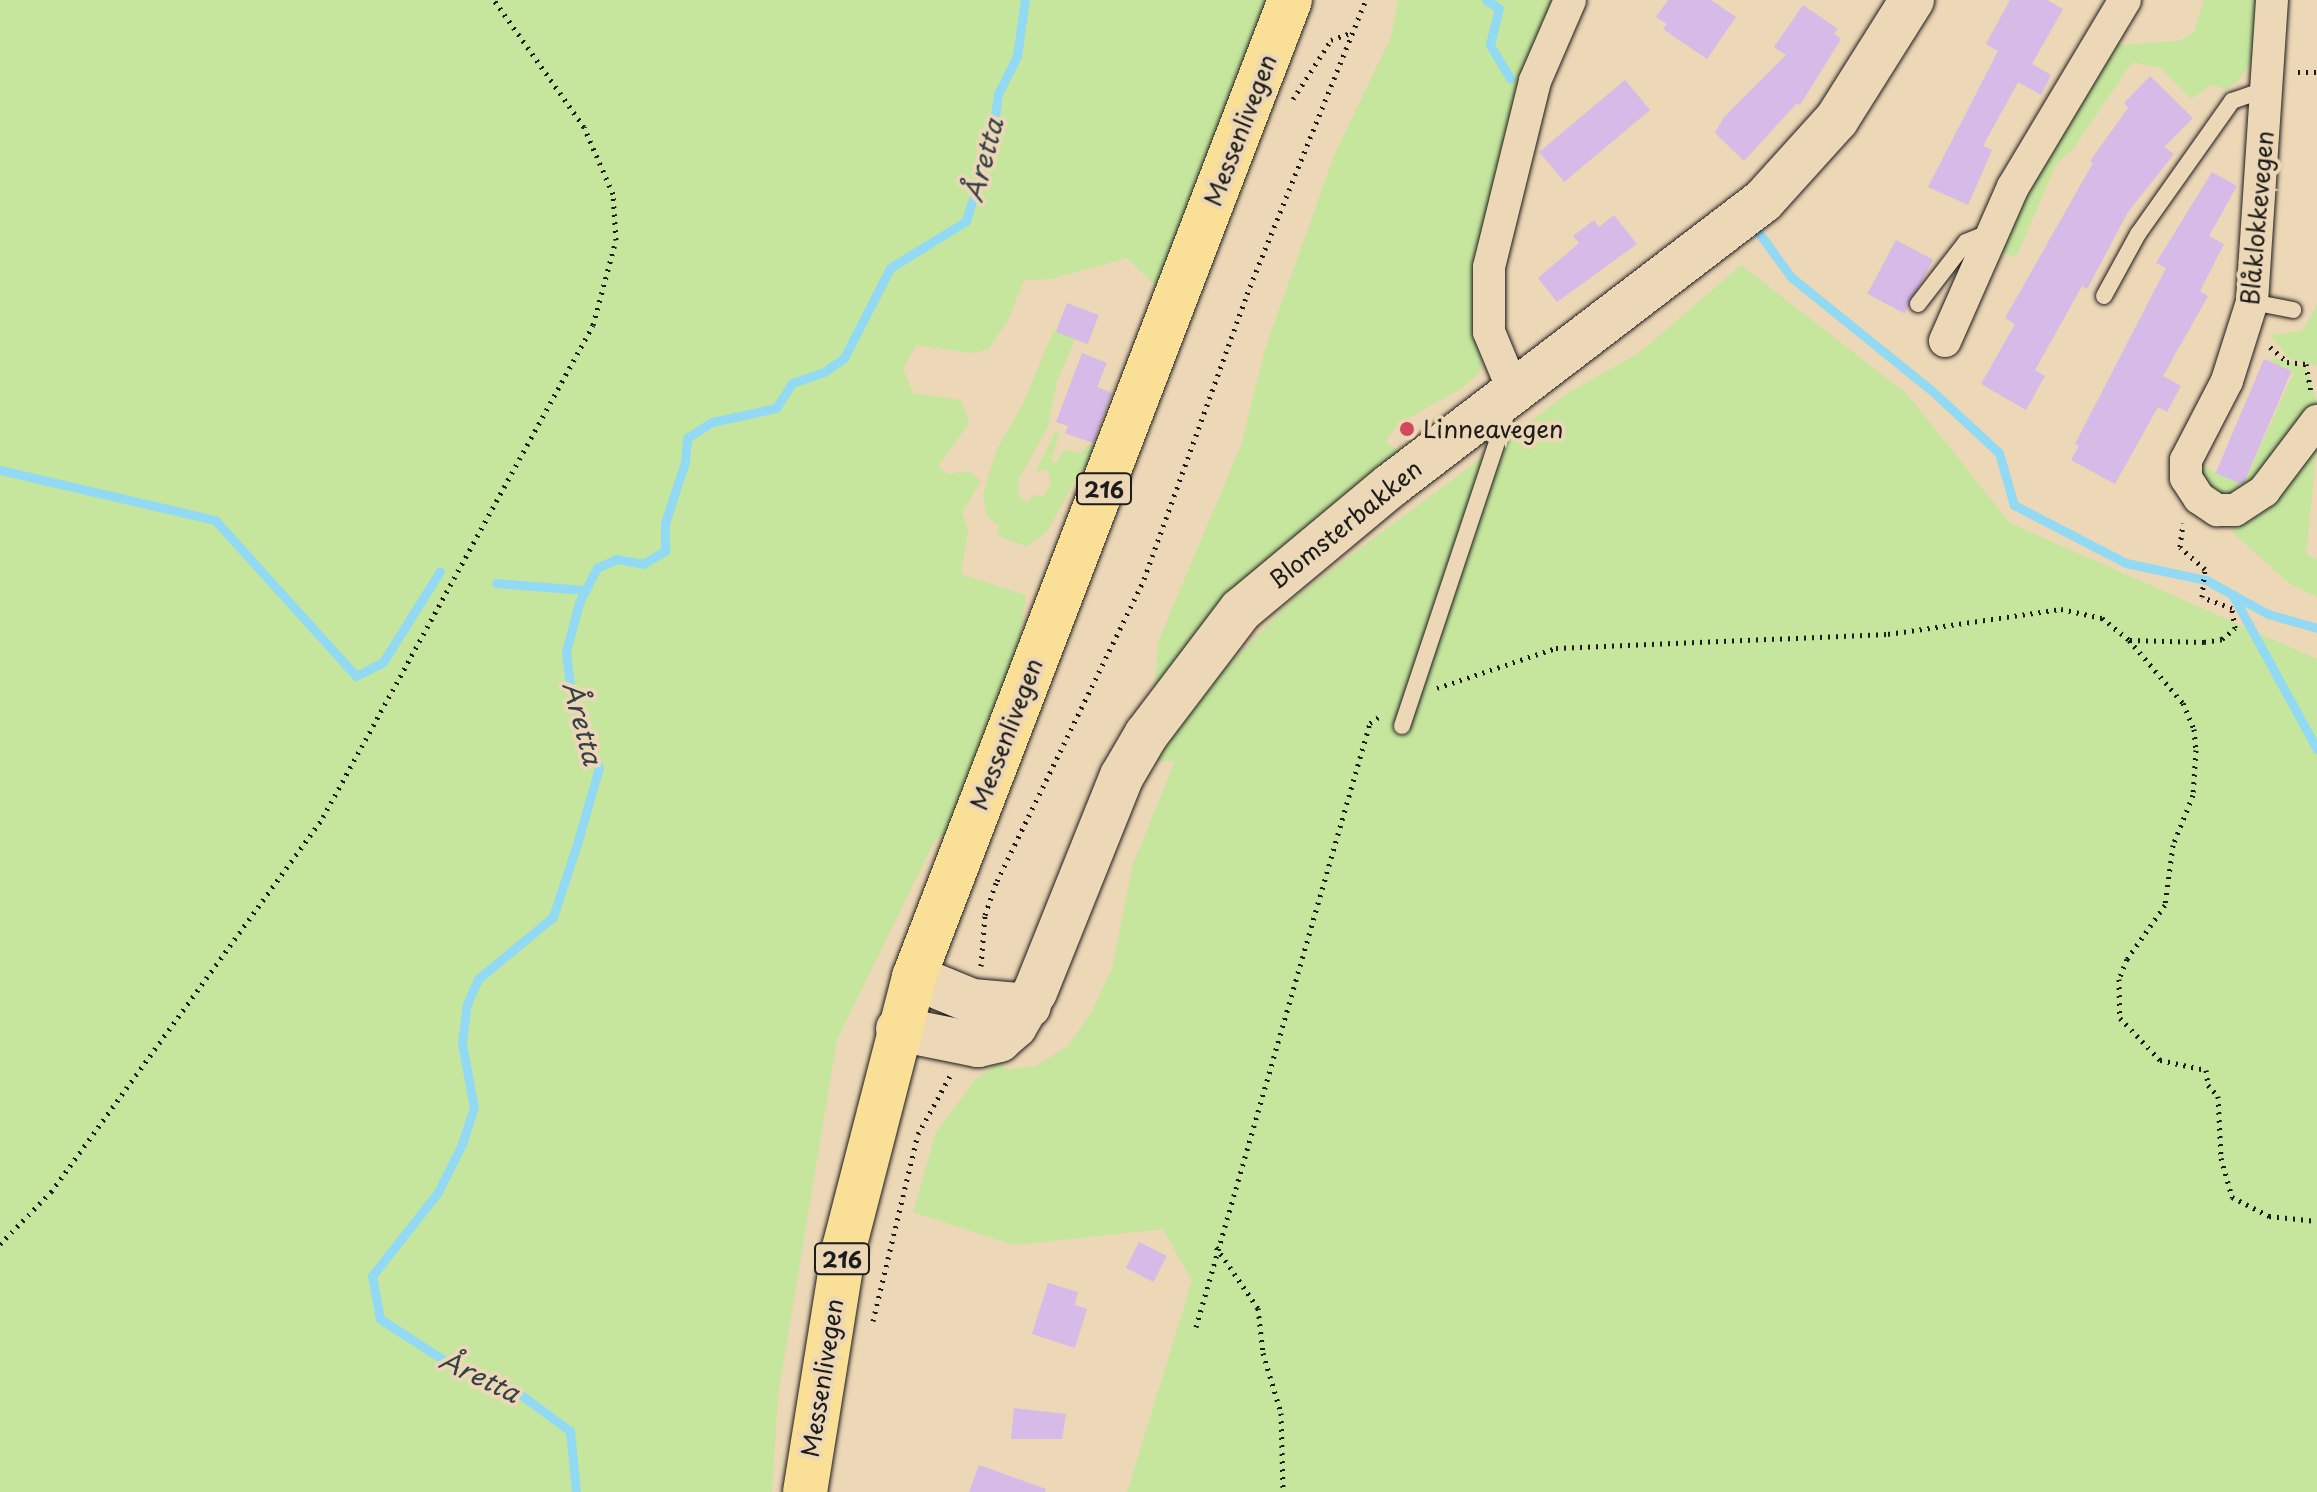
<!DOCTYPE html>
<meta charset="utf-8">
<style>
body{margin:0}
#map{position:relative;width:2317px;height:1492px;overflow:hidden;background:#ecd7b6;font-family:"Playpen Sans",sans-serif}
div>[style]{position:absolute}
[style*='--x']{left:calc(var(--x)*1px);top:calc(var(--y)*1px);width:calc(var(--w)*1px);rotate:calc(var(--a)*1deg)}
.green>*{inset:0;background:#c6e69e}
.stream>*{height:9px;margin:-4.5px;padding:0 4.5px;transform-origin:4.5px;border-radius:4.5px;background:#92d9f4}
.building>*{inset:0;background:#d6bae8;transform-origin:0 0}
.path>*{height:5px;margin-top:-2.5px;transform-origin:0;background:repeating-linear-gradient(90deg,#1c1c1c 0 2px,transparent 0 8px)}
.roads{filter:drop-shadow(0 0 2px #1c1c1c) drop-shadow(0 0 2px #1c1c1c)}
.lane>*{height:16px;margin:-8px;padding:0 8px;transform-origin:8px;border-radius:8px;background:#ecd7b6}
.street>*{height:32px;margin:-16px;padding:0 16px;transform-origin:16px;border-radius:16px;background:#ecd7b6}
.secondary>*{height:44px;margin:-22px;padding:0 22px;transform-origin:22px;border-radius:22px;background:#ecd7b6}
.primary>*{height:44px;margin:-22px;padding:0 22px;transform-origin:22px;border-radius:22px;background:#fadf96}
.dots>*{width:22px;height:22px;translate:-50% -50%;box-sizing:border-box;border:4px solid #ecd7b6;border-radius:50%}
span{translate:-50% -50%;white-space:nowrap;text-align:center;line-height:1.15;-webkit-text-stroke:8px #ecd7b6;paint-order:stroke}
.shield-label span{padding:2px 6px;background:#ecd7b6;border:2px solid;border-radius:6px;-webkit-text-stroke-width:0}
.shield-label{font-size:22px;color:#1c1c1c;font-weight:700}
.street-label{font-size:24px;color:#1c1c1c}
.poi-label{font-size:24px;color:#1c1c1c}
.left{translate:0 -50%;text-align:left}
.water-label{font-size:26px;color:#344247;font-style:italic}
</style>
<div id="map">
<div class="green">
<i style="clip-path:polygon(0 0,1270px 0,1165px 274px,1156px 286px,1127px 258px,1052px 279px,1024px 280px,1008px 320px,988px 350px,970px 353px,916px 345px,903px 369px,913px 393px,961px 400px,969px 423px,938px 466px,948px 474px,968px 471px,981px 481px,962px 513px,968px 530px,961px 574px,1026px 595px,1017px 664px,947px 832px,935px 840px,837px 1040px,778px 1396px,772px 1492px,0 1492px)"></i>
<i style="clip-path:polygon(1398px 0,1554px 0,1480px 372px,1462px 388px,1398px 424px,1385px 442px,1400px 451px,1154px 700px,1158px 642px,1241px 445px,1265px 349px,1335px 153px,1391px 37px)"></i>
<i style="clip-path:polygon(2204px 0,2258px 0,2252px 60px,2239px 80px,2226px 89px,2212px 85px,2191px 99px,2161px 68px,2132px 62px,2074px 148px,2057px 163px,2016px 257px,1992px 248px,2115px 45px,2179px 41px,2194px 32px)"></i>
<i style="clip-path:polygon(1741px 265px,1907px 394px,2010px 523px,2317px 659px,2317px 1492px,1127px 1492px,1192px 1281px,1163px 1229px,1014px 1245px,913px 1212px,936px 1132px,975px 1080px,1005px 1058px,1003px 1069px,1036px 1066px,1068px 1046px,1091px 1013px,1112px 969px,1133px 864px,1175px 761px,1155px 761px,1211px 683px,1294px 598px,1568px 393px,1639px 353px)"></i>
<i style="clip-path:polygon(2317px 305px,2317px 366px,2288px 358px,2271px 335px,2302px 331px)"></i>
<i style="clip-path:polygon(1054px 329px,1076px 338px,1057px 381px,1048px 427px,1018px 480px,1019px 496px,1027px 502px,1036px 494px,1043px 497px,1051px 485px,1047px 469px,1035px 473px,1055px 432px,1060px 433px,1051px 460px,1055px 464px,1065px 449px,1080px 453px,1089px 445px,1098px 446px,1099px 460px,1082px 468px,1048px 530px,1027px 547px,997px 535px,999px 526px,987px 516px,983px 495px,996px 451px,1023px 404px)"></i>
<i style="clip-path:polygon(2276px 358px,2306px 367px,2317px 403px,2312px 416px,2269px 474px,2230px 496px,2206px 493px,2199px 464px,2243px 485px,2294px 372px,2268px 360px)"></i>
<i style="clip-path:polygon(2317px 444px,2306px 555px,2317px 559px,2317px 597px,2290px 584px,2231px 531px,2267px 511px)"></i>
</div>
<div class="stream">
<i style="--x:1486;--y:0;--w:15;--a:32"></i>
<i style="--x:1499;--y:8;--w:38;--a:104"></i>
<i style="--x:1490;--y:45;--w:39;--a:59"></i>
<i style="--x:1756;--y:229;--w:59;--a:53.9"></i>
<i style="--x:1791;--y:277;--w:179;--a:38.9"></i>
<i style="--x:1930;--y:389;--w:94;--a:42.8"></i>
<i style="--x:1999;--y:453;--w:54;--a:73.9"></i>
<i style="--x:2014;--y:505;--w:126;--a:27.4"></i>
<i style="--x:2126;--y:563;--w:82;--a:12"></i>
<i style="--x:2206;--y:580;--w:71;--a:28.7"></i>
<i style="--x:2268;--y:614;--w:51;--a:15.9"></i>
<i style="--x:0;--y:470;--w:221;--a:13.1"></i>
<i style="--x:215;--y:520;--w:210;--a:47.9"></i>
<i style="--x:356;--y:676;--w:30;--a:-27"></i>
<i style="--x:383;--y:662;--w:107;--a:-57.9"></i>
<i style="--x:496;--y:583;--w:89;--a:4.5"></i>
<i style="--x:2232;--y:594;--w:177;--a:61.3"></i>
<i style="--x:576;--y:1492;--w:61;--a:-95.6"></i>
<i style="--x:570;--y:1431;--w:76;--a:-143.6"></i>
<i style="--x:509;--y:1386;--w:59;--a:-160.3"></i>
<i style="--x:453;--y:1366;--w:87;--a:-147.2"></i>
<i style="--x:380;--y:1319;--w:44;--a:-100.5"></i>
<i style="--x:372;--y:1276;--w:107;--a:-51.8"></i>
<i style="--x:438;--y:1192;--w:54;--a:-63.4"></i>
<i style="--x:462;--y:1144;--w:38;--a:-72"></i>
<i style="--x:474;--y:1108;--w:66;--a:-100.5"></i>
<i style="--x:462;--y:1043;--w:39;--a:-83"></i>
<i style="--x:467;--y:1004;--w:27;--a:-66"></i>
<i style="--x:478;--y:979;--w:97;--a:-39.6"></i>
<i style="--x:553;--y:917;--w:77;--a:-71.8"></i>
<i style="--x:577;--y:844;--w:79;--a:-73.9"></i>
<i style="--x:599;--y:768;--w:50;--a:-113.5"></i>
<i style="--x:579;--y:722;--w:38;--a:-104"></i>
<i style="--x:570;--y:685;--w:34;--a:-97"></i>
<i style="--x:566;--y:651;--w:50;--a:-74.8"></i>
<i style="--x:579;--y:603;--w:39;--a:-63"></i>
<i style="--x:597;--y:568;--w:21;--a:-25"></i>
<i style="--x:616;--y:559;--w:27;--a:10"></i>
<i style="--x:643;--y:564;--w:26;--a:-31"></i>
<i style="--x:665;--y:551;--w:28;--a:-90"></i>
<i style="--x:665;--y:523;--w:64;--a:-71.8"></i>
<i style="--x:685;--y:462;--w:24;--a:-85"></i>
<i style="--x:687;--y:438;--w:30;--a:-33"></i>
<i style="--x:712;--y:422;--w:66;--a:-12.3"></i>
<i style="--x:776;--y:408;--w:30;--a:-57"></i>
<i style="--x:792;--y:383;--w:34;--a:-19"></i>
<i style="--x:824;--y:372;--w:24;--a:-35"></i>
<i style="--x:844;--y:358;--w:101;--a:-62.9"></i>
<i style="--x:890;--y:268;--w:89;--a:-31.7"></i>
<i style="--x:966;--y:221;--w:88;--a:-72.8"></i>
<i style="--x:992;--y:137;--w:43;--a:-82.1"></i>
<i style="--x:998;--y:94;--w:42;--a:-63.4"></i>
<i style="--x:1017;--y:56;--w:57;--a:-81.9"></i>
</div>
<div class="building">
<i style="clip-path:polygon(1668px 0,1711px 0,1736px 17px,1707px 59px,1663px 29px,1667px 24px,1656px 17px)"></i>
<i style="clip-path:polygon(2010px 0,2047px 0,2063px 9px,2032px 64px,2051px 75px,2041px 95px,2018px 82px,1983px 146px,1992px 150px,1968px 205px,1928px 187px,1998px 51px,1986px 44px)"></i>
<i style="clip-path:polygon(1803px 5px,1838px 29px,1834px 34px,1841px 39px,1800px 105px,1797px 103px,1744px 161px,1715px 133px,1724px 117px,1786px 55px,1774px 47px)"></i>
<i style="clip-path:polygon(2150px 76px,2193px 118px,2164px 147px,2174px 154px,2128px 212px,2087px 289px,2082px 286px,2035px 370px,2045px 376px,2026px 410px,1981px 384px,2015px 324px,2005px 318px,2093px 163px,2090px 161px,2128px 108px,2124px 103px)"></i>
<i style="left:1625px;top:80px;width:39px;height:112px;rotate:50deg"></i>
<i style="clip-path:polygon(2212px 172px,2237px 186px,2209px 236px,2224px 244px,2200px 291px,2208px 296px,2163px 376px,2181px 386px,2167px 412px,2158px 407px,2115px 484px,2071px 460px,2079px 446px,2075px 444px,2166px 268px,2156px 263px)"></i>
<i style="clip-path:polygon(1614px 215px,1637px 244px,1557px 302px,1538px 278px,1579px 243px,1573px 236px,1594px 220px,1599px 227px)"></i>
<i style="left:1896px;top:240px;width:42px;height:61px;rotate:28deg"></i>
<i style="left:1067px;top:303px;width:34px;height:31px;rotate:21deg"></i>
<i style="clip-path:polygon(1082px 353px,1107px 363px,1097px 387px,1112px 393px,1093px 443px,1065px 433px,1068px 426px,1056px 422px)"></i>
<i style="left:2264px;top:359px;width:30px;height:124px;rotate:23deg"></i>
<i style="left:1139px;top:1242px;width:31px;height:29px;rotate:27deg"></i>
<i style="clip-path:polygon(1048px 1283px,1078px 1292px,1075px 1305px,1087px 1309px,1075px 1348px,1032px 1334px)"></i>
<i style="clip-path:polygon(1014px 1408px,1066px 1414px,1062px 1439px,1011px 1439px)"></i>
<i style="clip-path:polygon(979px 1465px,1046px 1489px,1045px 1492px,969px 1492px)"></i>
</div>
<div class="path">
<i style="--x:2298;--y:72;--w:19;--a:0"></i>
<i style="--x:1293;--y:99;--w:70;--a:-57.2"></i>
<i style="--x:1331;--y:40;--w:23;--a:-20"></i>
<i style="--x:2270;--y:347;--w:23;--a:41"></i>
<i style="--x:2287;--y:362;--w:19;--a:6"></i>
<i style="--x:2306;--y:364;--w:28;--a:80"></i>
<i style="--x:2130;--y:640;--w:74;--a:1.5"></i>
<i style="--x:2204;--y:642;--w:18;--a:-9"></i>
<i style="--x:2222;--y:639;--w:17;--a:-40"></i>
<i style="--x:2235;--y:628;--w:20;--a:-99"></i>
<i style="--x:2232;--y:608;--w:32;--a:-160"></i>
<i style="--x:2202;--y:597;--w:28;--a:-84"></i>
<i style="--x:2205;--y:569;--w:33;--a:-139"></i>
<i style="--x:2180;--y:547;--w:24;--a:-83"></i>
<i style="--x:1437;--y:688;--w:126;--a:-18.6"></i>
<i style="--x:1556;--y:648;--w:332;--a:-2.4"></i>
<i style="--x:1888;--y:634;--w:175;--a:-8.2"></i>
<i style="--x:2061;--y:609;--w:42;--a:12.4"></i>
<i style="--x:2102;--y:618;--w:35;--a:39"></i>
<i style="--x:2129;--y:640;--w:83;--a:49.4"></i>
<i style="--x:2183;--y:703;--w:28;--a:67"></i>
<i style="--x:2194;--y:729;--w:21;--a:85"></i>
<i style="--x:2196;--y:750;--w:45;--a:93.8"></i>
<i style="--x:2193;--y:795;--w:54;--a:111.8"></i>
<i style="--x:2173;--y:845;--w:61;--a:97.6"></i>
<i style="--x:2165;--y:905;--w:66;--a:125.1"></i>
<i style="--x:2127;--y:959;--w:22;--a:112"></i>
<i style="--x:2119;--y:979;--w:39;--a:89"></i>
<i style="--x:2120;--y:1018;--w:58;--a:46.4"></i>
<i style="--x:2160;--y:1060;--w:47;--a:12.3"></i>
<i style="--x:2206;--y:1070;--w:15;--a:82"></i>
<i style="--x:2208;--y:1085;--w:15;--a:48"></i>
<i style="--x:2218;--y:1096;--w:62;--a:87.2"></i>
<i style="--x:2221;--y:1158;--w:41;--a:74.2"></i>
<i style="--x:2232;--y:1197;--w:42;--a:27.2"></i>
<i style="--x:2269;--y:1216;--w:48;--a:5.9"></i>
<i style="--x:981;--y:966;--w:51;--a:-85.5"></i>
<i style="--x:985;--y:915;--w:36;--a:-71"></i>
<i style="--x:997;--y:881;--w:336;--a:-64"></i>
<i style="--x:1144;--y:579;--w:303;--a:-70.1"></i>
<i style="--x:1247;--y:294;--w:317;--a:-68"></i>
<i style="--x:0;--y:1244;--w:73;--a:-45.6"></i>
<i style="--x:51;--y:1192;--w:463;--a:-54"></i>
<i style="--x:323;--y:817;--w:561;--a:-61.24"></i>
<i style="--x:593;--y:325;--w:88;--a:-74.9"></i>
<i style="--x:616;--y:240;--w:46;--a:-93.7"></i>
<i style="--x:613;--y:194;--w:73;--a:-113.4"></i>
<i style="--x:584;--y:127;--w:156;--a:-125.3"></i>
<i style="--x:1216;--y:1247;--w:74;--a:55.5"></i>
<i style="--x:1258;--y:1308;--w:45;--a:83.7"></i>
<i style="--x:1263;--y:1353;--w:63;--a:73.3"></i>
<i style="--x:1281;--y:1413;--w:79;--a:88.5"></i>
<i style="--x:873;--y:1321;--w:192;--a:-76.5"></i>
<i style="--x:918;--y:1134;--w:66;--a:-61.1"></i>
<i style="--x:1196;--y:1327;--w:629;--a:-73.93"></i>
<i style="--x:1370;--y:723;--w:14;--a:-34"></i>
</div>
<div class="roads">
<div class="lane">
<i style="--x:2104;--y:296;--w:71;--a:-61.3"></i>
<i style="--x:2138;--y:234;--w:163;--a:-54.7"></i>
<i style="--x:2232;--y:101;--w:39;--a:-19"></i>
<i style="--x:2252;--y:302;--w:42;--a:11"></i>
<i style="--x:1918;--y:304;--w:78;--a:-52.3"></i>
<i style="--x:1966;--y:242;--w:27;--a:-22"></i>
<i style="--x:1402;--y:726;--w:334;--a:-71.5"></i>
</div>
<div class="street">
<i style="--x:2272;--y:0;--w:303;--a:93.8"></i>
<i style="--x:2252;--y:302;--w:83;--a:107.6"></i>
<i style="--x:2227;--y:381;--w:89;--a:117.4"></i>
<i style="--x:2186;--y:460;--w:18;--a:90"></i>
<i style="--x:2186;--y:478;--w:24;--a:57"></i>
<i style="--x:2199;--y:498;--w:22;--a:34"></i>
<i style="--x:2217;--y:510;--w:18;--a:0"></i>
<i style="--x:2235;--y:510;--w:35;--a:-33"></i>
<i style="--x:2264;--y:491;--w:88;--a:-52.9"></i>
<i style="--x:1945;--y:341;--w:168;--a:-66.2"></i>
<i style="--x:2013;--y:187;--w:218;--a:-59.1"></i>
<i style="--x:1514;--y:392;--w:65;--a:-112.6"></i>
<i style="--x:1489;--y:332;--w:65;--a:-90"></i>
<i style="--x:1489;--y:267;--w:192;--a:-76.1"></i>
<i style="--x:1535;--y:81;--w:88;--a:-66.6"></i>
</div>
<div class="secondary">
<i style="--x:914;--y:977;--w:63;--a:22.5"></i>
<i style="--x:972;--y:1001;--w:57;--a:5"></i>
<i style="--x:898;--y:1029;--w:82;--a:11.3"></i>
<i style="--x:978;--y:1045;--w:22;--a:-13"></i>
<i style="--x:999;--y:1040;--w:21;--a:-41"></i>
<i style="--x:1015;--y:1026;--w:39;--a:-60"></i>
<i style="--x:1035;--y:992;--w:233;--a:-68.1"></i>
<i style="--x:1122;--y:776;--w:48;--a:-59.7"></i>
<i style="--x:1146;--y:735;--w:157;--a:-52.8"></i>
<i style="--x:1241;--y:610;--w:194;--a:-39.8"></i>
<i style="--x:1390;--y:486;--w:469;--a:-37.4"></i>
<i style="--x:1763;--y:201;--w:110;--a:-47.9"></i>
<i style="--x:1837;--y:119;--w:141;--a:-57.8"></i>
</div>
<div class="primary">
<i style="--x:805;--y:1492;--w:247;--a:-80.9"></i>
<i style="--x:844;--y:1248;--w:280;--a:-75.5"></i>
<i style="--x:914;--y:977;--w:1047;--a:-68.95"></i>
</div>
</div>
<div class="dots">
<i style="left:1407px;top:429px;background:#d1495b"></i>
</div>
<div class="shield-label">
<span style="left:1104px;top:489px">216</span>
<span style="left:842px;top:1259px">216</span>
</div>
<div class="street-label">
<span style="left:1240px;top:130px;rotate:-69deg">Messenlivegen</span>
<span style="left:2257px;top:218px;rotate:-85deg">Blåklokkevegen</span>
<span style="left:1345px;top:524px;rotate:-39deg">Blomsterbakken</span>
<span style="left:1006px;top:734px;rotate:-69deg">Messenlivegen</span>
<span style="left:822px;top:1378px;rotate:-81deg">Messenlivegen</span>
</div>
<div class="poi-label">
<span class="left" style="left:1423px;top:429px">Linneavegen</span>
</div>
<div class="water-label">
<span style="left:983px;top:160px;rotate:-75deg">Åretta</span>
<span style="left:583px;top:723px;rotate:75deg">Åretta</span>
<span style="left:480px;top:1376px;rotate:26deg">Åretta</span>
</div>
</div>
